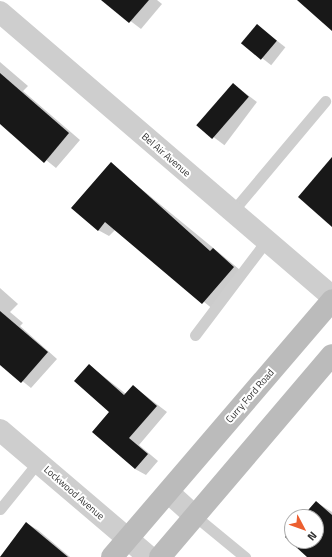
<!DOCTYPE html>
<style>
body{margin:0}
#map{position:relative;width:332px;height:557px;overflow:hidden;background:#fff;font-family:"Titillium Web",sans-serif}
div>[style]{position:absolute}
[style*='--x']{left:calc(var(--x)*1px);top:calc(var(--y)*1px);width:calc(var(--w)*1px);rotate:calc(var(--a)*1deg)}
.shadow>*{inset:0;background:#0003;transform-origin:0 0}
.building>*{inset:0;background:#181818;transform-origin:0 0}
.lane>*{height:11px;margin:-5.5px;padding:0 5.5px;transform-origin:5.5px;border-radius:5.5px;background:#cecece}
.street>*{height:22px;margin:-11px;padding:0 11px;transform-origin:11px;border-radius:11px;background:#cecece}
.secondary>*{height:22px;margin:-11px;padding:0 11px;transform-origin:11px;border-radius:11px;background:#bbb}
span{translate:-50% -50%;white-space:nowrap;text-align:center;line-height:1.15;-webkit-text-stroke:4px #fff;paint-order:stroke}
.street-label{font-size:10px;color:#313131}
.north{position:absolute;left:284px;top:509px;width:40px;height:40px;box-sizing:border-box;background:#fff;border:1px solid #adadad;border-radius:50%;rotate:131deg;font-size:11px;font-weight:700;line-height:16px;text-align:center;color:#313131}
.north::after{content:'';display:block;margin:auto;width:14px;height:18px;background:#ec5f30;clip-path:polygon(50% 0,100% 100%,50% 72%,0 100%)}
</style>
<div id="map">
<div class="shadow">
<i style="clip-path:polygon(103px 0,157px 0,162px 4px,141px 29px)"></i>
<i style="left:257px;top:25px;width:36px;height:23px;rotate:38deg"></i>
<i style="clip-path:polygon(0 62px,28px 86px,23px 91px,80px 140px,56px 168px,0 123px)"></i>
<i style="left:233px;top:84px;width:30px;height:54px;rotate:37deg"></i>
<i style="clip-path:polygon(111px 164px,245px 274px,214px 310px,115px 230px,109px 236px,98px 230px)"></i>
<i style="clip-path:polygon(0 288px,18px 304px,10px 312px,23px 323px,20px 326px,57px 359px,31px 388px,0 363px)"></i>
<i style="clip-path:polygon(89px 365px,126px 394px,133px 386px,167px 412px,139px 445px,158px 461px,146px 475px,135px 469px)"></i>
<i style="clip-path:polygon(316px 502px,332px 512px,332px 557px,309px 557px,286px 537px,292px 531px,292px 541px,316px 541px,316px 517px,304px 517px)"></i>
<i style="clip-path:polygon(26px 523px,38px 530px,70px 557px,0 557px)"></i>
</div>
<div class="building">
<i style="clip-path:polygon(101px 0,149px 0,129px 23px)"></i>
<i style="clip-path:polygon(297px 0,332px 0,332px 31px)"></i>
<i style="left:257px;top:24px;width:26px;height:25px;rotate:40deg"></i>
<i style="clip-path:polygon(0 73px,69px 133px,44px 163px,0 124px)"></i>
<i style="left:233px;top:83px;width:21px;height:56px;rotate:41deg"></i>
<i style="clip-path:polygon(332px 157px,332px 227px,298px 197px)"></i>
<i style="clip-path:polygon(111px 162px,210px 251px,213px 248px,234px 267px,202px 304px,105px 222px,98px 231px,71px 208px)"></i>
<i style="clip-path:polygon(0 311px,48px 352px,21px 383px,0 365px)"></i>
<i style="clip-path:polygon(89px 364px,124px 395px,133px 385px,157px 406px,129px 438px,148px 454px,135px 469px,92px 432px,109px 412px,74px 381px)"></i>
<i style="clip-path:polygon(316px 501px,332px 515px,332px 557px,307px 557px,285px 537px,292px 529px,292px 541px,316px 541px,316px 517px,302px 517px)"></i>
<i style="clip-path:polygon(26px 522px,68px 557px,0 557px)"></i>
</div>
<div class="lane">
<i style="--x:232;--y:212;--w:145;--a:-50"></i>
<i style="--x:195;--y:335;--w:118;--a:-52.9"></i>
<i style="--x:0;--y:509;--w:60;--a:-51"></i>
<i style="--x:195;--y:516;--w:65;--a:39.4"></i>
</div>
<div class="street">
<i style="--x:0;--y:12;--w:438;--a:40.6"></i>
<i style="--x:0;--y:430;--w:196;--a:40.4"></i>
<i style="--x:168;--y:492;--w:36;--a:42"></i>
</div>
<div class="secondary">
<i style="--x:112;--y:557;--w:338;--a:-49.4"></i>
<i style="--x:160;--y:557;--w:265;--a:-49.6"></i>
</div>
<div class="street-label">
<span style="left:166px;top:155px;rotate:41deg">Bel Air Avenue</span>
<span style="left:250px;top:396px;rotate:-49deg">Curry Ford Road</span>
<span style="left:74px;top:493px;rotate:41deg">Lockwood Avenue</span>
</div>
<div class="north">N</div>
</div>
